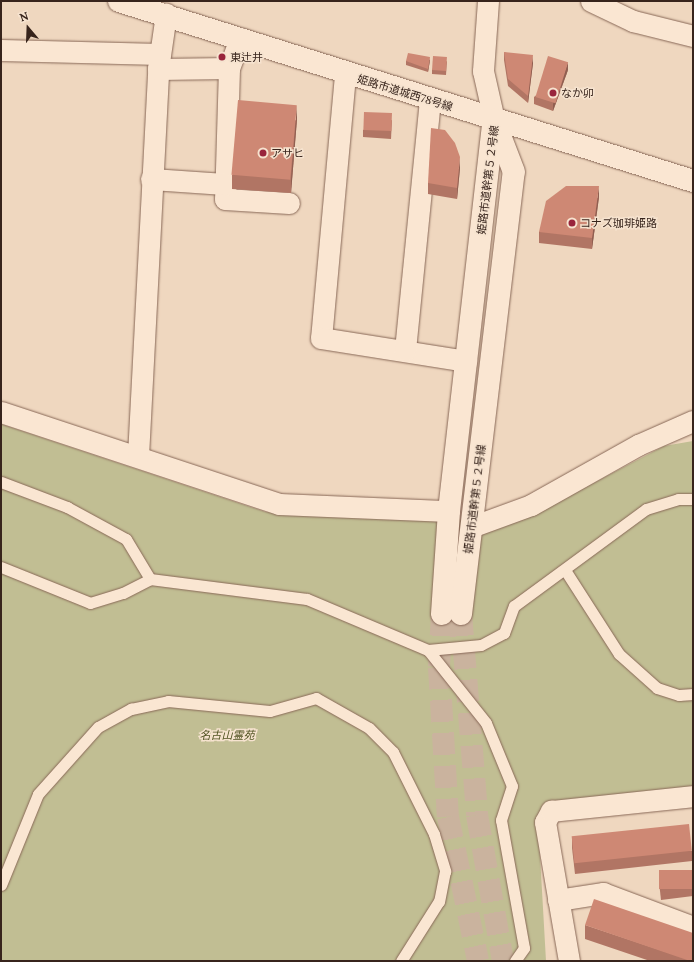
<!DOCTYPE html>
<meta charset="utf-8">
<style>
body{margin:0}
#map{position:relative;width:694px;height:962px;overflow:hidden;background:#efd7bf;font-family:Lora,"Noto Sans JP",serif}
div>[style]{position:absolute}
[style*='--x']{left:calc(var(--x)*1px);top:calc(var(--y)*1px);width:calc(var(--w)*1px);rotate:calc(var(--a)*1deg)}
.cemetery>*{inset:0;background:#c1be93}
.tertiary-tunnel>*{height:22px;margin-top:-11px;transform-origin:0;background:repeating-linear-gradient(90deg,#cab39e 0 22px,transparent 0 33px)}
.roads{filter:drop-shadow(0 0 1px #886857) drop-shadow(0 0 1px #886857)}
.service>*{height:11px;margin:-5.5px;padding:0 5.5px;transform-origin:5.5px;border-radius:5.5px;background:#fae6d2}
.minor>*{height:21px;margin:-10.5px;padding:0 10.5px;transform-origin:10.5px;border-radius:10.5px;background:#fae6d2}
.tertiary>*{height:22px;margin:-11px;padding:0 11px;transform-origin:11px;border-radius:11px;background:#fae6d2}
.wall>*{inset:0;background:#b17564}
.shaded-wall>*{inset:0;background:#905f51}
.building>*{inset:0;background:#ce8874;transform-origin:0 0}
.dots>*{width:11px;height:11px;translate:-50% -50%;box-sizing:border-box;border:2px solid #f6e3cf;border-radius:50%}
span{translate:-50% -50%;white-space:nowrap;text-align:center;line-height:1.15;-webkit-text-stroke:3px #f6e3cf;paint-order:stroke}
.poi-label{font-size:11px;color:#37241c}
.left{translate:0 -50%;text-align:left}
.street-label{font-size:11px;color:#37241c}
.park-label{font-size:11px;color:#515422;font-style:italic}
.frame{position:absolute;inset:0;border:2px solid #37241c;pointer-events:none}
.north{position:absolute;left:8px;top:8px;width:40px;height:40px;-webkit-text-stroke:3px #f6e3cf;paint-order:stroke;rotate:341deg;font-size:11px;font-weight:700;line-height:16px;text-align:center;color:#37241c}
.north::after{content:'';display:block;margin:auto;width:14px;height:18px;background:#37241c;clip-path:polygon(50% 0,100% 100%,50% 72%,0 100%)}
</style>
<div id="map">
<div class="cemetery">
<i style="clip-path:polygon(1px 424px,266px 512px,423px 515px,487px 523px,536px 513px,664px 446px,693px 441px,693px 787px,538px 820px,546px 961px,1px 961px)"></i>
</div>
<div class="tertiary-tunnel">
<i style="--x:442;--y:614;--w:53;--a:93.2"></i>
<i style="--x:439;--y:667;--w:150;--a:86.6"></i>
<i style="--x:448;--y:817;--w:147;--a:78.2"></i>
<i style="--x:461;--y:614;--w:202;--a:85.4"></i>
<i style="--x:477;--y:815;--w:148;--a:79.9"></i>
</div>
<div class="roads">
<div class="service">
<i style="--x:1;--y:482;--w:71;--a:20.7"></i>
<i style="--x:67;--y:507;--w:67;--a:28.5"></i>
<i style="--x:126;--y:539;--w:47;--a:59"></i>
<i style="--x:150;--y:579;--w:158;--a:7.3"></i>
<i style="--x:307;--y:599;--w:131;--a:22.9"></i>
<i style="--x:428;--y:650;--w:93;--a:51.5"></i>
<i style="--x:486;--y:723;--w:68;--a:67.6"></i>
<i style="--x:512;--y:786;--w:36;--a:108"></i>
<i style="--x:501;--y:820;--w:130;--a:79.8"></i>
<i style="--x:524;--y:948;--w:16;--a:125"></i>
<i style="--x:1;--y:567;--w:96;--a:22"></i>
<i style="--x:90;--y:603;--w:34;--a:-17"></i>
<i style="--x:123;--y:593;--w:30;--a:-27"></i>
<i style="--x:565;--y:570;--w:100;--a:57.3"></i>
<i style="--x:619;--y:654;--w:51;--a:41.8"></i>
<i style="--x:657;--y:688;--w:23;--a:18"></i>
<i style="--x:679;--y:695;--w:14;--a:-4"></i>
<i style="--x:428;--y:650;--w:53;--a:-5.4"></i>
<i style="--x:481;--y:645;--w:26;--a:-28"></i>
<i style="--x:504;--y:633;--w:29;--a:-70"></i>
<i style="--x:514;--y:606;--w:164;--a:-36.3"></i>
<i style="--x:646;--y:509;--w:34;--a:-17"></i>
<i style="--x:678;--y:499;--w:15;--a:0"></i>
<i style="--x:1;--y:885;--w:98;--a:-67.9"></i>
<i style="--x:38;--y:794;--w:90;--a:-48.2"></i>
<i style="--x:98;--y:727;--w:38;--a:-29"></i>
<i style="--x:131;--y:709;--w:38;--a:-12"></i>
<i style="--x:168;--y:701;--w:102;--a:5.6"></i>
<i style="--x:270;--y:711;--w:48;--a:-15.8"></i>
<i style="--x:316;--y:698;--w:61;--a:29.5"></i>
<i style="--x:369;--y:728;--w:34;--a:45"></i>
<i style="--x:393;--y:752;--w:92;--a:63.4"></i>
<i style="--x:434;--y:834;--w:39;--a:73"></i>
<i style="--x:445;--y:871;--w:31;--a:101"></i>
<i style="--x:439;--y:901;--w:71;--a:122.3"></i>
</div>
<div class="minor">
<i style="--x:488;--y:1;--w:70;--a:94.1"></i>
<i style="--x:483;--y:71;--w:50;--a:77.3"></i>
<i style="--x:591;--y:1;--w:47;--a:25.5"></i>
<i style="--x:633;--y:21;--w:62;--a:14"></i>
<i style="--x:240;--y:38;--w:32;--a:110"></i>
<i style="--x:229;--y:68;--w:131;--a:91.7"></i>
<i style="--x:225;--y:199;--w:64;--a:3.6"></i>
<i style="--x:1;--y:50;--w:159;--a:1.4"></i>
<i style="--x:158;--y:69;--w:71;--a:-0.8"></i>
<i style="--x:345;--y:75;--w:264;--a:95.2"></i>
<i style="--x:321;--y:338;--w:147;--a:9"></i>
<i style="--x:151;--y:179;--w:74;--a:3.9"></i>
<i style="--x:405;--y:350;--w:251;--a:-84.3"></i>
<i style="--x:1;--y:412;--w:293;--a:18.3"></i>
<i style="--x:279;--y:504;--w:170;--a:2.4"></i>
<i style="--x:138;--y:456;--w:388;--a:-87"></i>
<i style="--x:158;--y:69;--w:56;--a:-81.7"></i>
<i style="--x:471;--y:527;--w:64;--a:-20.1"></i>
<i style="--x:531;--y:505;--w:123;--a:-29.3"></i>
<i style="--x:638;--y:445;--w:60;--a:-23.6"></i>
<i style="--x:558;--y:900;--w:46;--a:-8.8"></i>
<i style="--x:603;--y:893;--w:96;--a:20.7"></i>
<i style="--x:569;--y:961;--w:141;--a:-99.8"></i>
<i style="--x:545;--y:822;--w:13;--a:-61"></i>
<i style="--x:551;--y:811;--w:143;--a:-6"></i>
</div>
<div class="tertiary">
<i style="--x:119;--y:1;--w:602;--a:17.41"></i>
<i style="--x:442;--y:614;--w:103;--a:-86.1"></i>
<i style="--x:449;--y:511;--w:389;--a:-83.5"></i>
<i style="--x:461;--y:614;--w:445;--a:-83.2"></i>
<i style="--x:514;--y:172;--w:56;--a:-111"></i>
</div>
</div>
<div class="wall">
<i style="clip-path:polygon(504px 52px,533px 63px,528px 103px,508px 86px,504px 60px)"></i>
<i style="clip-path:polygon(430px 60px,428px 72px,406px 65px,406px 61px)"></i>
<i style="clip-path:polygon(447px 61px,446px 75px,432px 74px,432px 70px)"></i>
<i style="clip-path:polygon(568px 70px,553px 111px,534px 104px,534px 97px)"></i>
<i style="clip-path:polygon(297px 119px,291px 193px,232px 189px,232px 175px)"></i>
<i style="clip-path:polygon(392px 120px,391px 139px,363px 137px,363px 130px)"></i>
<i style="clip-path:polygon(460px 168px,457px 199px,428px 194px,428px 183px)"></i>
<i style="clip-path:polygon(599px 197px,592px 249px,539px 243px,539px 232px)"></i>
<i style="clip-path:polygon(572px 837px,692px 851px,692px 861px,575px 874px,572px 848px)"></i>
<i style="clip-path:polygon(693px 870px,693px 896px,661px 900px,659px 882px,659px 874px)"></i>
<i style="clip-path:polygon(585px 925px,693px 961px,650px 961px,585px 939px)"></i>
</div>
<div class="shaded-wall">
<i style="clip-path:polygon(533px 55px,533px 63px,528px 103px,528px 96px)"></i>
<i style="clip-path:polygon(430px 57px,430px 60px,428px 72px,428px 69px)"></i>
<i style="clip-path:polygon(568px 62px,568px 70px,553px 111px,553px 104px)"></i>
<i style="clip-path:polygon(297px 105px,297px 119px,291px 193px,291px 179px)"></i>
<i style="clip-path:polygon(460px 157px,460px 168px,457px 199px,457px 188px)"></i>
<i style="clip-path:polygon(599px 186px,599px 197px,592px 249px,592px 238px)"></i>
</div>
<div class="building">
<i style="clip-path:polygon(504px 52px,533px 55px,528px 96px,508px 79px)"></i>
<i style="clip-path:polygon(408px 53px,430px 57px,428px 69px,406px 61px)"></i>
<i style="left:433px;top:56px;width:14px;height:14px;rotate:4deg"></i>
<i style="left:548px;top:56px;width:21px;height:43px;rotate:17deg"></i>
<i style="left:238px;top:100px;width:59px;height:75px;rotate:5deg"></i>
<i style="left:364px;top:112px;width:28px;height:18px;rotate:2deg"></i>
<i style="clip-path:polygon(431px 128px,445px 130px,455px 143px,460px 157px,457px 188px,428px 183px)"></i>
<i style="clip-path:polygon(566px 186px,599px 186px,592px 238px,539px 232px,546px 201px)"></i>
<i style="left:689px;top:824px;width:27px;height:118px;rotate:84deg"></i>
<i style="left:693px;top:870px;width:19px;height:34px;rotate:90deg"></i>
<i style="clip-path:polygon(594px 899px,693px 933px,693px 961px,690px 961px,585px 925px)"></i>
</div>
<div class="dots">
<i style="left:222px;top:57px;background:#99253c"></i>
<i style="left:553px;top:93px;background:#99253c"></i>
<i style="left:263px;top:153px;background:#99253c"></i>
<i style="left:572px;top:223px;background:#99253c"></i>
</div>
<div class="poi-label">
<span class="left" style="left:230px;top:57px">東辻井</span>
<span class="left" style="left:561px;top:93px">なか卯</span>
<span class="left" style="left:271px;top:153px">アサヒ</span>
<span class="left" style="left:580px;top:223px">コナズ珈琲姫路</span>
</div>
<div class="street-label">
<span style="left:405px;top:93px;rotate:17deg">姫路市道城西78号線</span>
<span style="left:488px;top:180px;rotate:-83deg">姫路市道幹第５２号線</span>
<span style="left:475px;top:499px;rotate:-83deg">姫路市道幹第５２号線</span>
</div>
<div class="park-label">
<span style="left:227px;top:735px">名古山霊苑</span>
</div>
<div class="frame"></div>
<div class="north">N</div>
</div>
